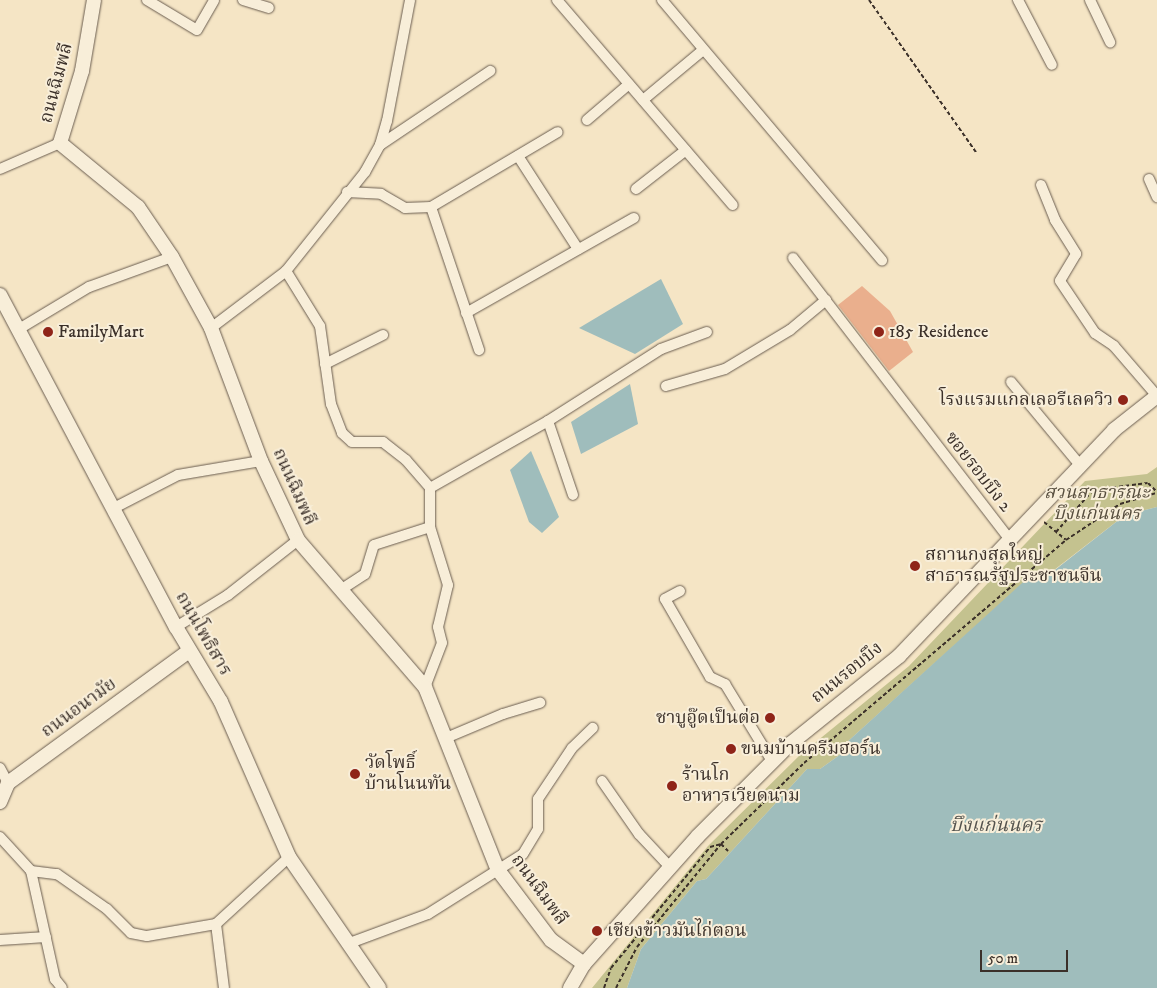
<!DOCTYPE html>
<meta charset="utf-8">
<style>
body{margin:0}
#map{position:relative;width:1157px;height:988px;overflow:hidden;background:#f5e5c5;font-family:"IM FELL DW Pica","Noto Serif Thai",serif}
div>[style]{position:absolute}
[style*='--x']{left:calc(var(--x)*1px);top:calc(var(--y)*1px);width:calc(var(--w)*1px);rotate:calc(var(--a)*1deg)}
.green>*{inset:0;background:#c4c28f}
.water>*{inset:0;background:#9fbdbc}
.building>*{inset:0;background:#eaaf8d}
.path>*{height:2px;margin-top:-1px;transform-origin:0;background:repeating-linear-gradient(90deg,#3b3029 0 4px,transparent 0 6.5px)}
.roads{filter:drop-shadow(0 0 1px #6a5d50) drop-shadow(0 0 1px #6a5d50)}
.street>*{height:10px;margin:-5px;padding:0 5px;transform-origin:5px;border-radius:5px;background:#f8eed9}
.secondary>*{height:14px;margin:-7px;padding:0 7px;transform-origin:7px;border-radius:7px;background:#f8eed9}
.dots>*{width:14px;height:14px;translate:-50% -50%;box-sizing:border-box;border:2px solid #f8eed9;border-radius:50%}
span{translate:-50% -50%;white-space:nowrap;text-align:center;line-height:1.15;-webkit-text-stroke:4px #f8eed9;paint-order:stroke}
.street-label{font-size:18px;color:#3b3029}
.poi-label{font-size:18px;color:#3b3029}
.left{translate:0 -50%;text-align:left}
.right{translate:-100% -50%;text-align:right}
.park-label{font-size:18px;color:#564d3d;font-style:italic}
.water-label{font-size:19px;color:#54534e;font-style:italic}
.scale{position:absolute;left:980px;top:950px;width:88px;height:22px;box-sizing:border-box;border:2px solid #3b3029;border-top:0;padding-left:6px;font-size:15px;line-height:18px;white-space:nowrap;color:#3b3029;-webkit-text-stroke:4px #f8eed9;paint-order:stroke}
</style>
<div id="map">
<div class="green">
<i style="clip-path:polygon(1157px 467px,1157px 507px,1125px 515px,1045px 577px,1031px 576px,846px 743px,841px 754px,820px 769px,807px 769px,706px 879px,697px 881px,641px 949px,627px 988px,592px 988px,708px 846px,800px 755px,909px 666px,1085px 481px,1147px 474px)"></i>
</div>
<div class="water">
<i style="clip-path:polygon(661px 279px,683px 324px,635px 354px,579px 328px)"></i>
<i style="clip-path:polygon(630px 384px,638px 424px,581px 454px,571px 422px)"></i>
<i style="clip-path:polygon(531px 451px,559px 517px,542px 533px,529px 522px,510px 470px)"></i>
<i style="clip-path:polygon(1157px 507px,1157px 988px,627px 988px,641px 949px,697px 881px,706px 879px,807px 769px,820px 769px,841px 754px,846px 743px,1031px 575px,1046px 577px,1125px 515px)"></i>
</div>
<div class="building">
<i style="clip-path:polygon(862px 286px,890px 311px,913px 352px,889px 371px,838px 305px)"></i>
</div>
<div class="path">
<i style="--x:869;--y:0;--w:186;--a:54.9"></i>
<i style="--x:1044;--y:522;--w:28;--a:39"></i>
<i style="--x:1056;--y:532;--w:56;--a:-48.6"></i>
<i style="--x:1093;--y:490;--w:55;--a:-7.3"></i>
<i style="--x:1148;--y:483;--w:13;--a:45"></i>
<i style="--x:604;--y:988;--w:21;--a:-71"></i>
<i style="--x:611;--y:968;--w:156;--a:-50.7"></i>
<i style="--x:710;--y:847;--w:11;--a:-15"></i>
<i style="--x:721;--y:844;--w:10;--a:45"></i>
<i style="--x:616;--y:988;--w:46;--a:-62.9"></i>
<i style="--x:637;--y:947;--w:133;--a:-50.8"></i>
<i style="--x:721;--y:844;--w:116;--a:-44.3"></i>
<i style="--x:804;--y:763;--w:344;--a:-40.4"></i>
<i style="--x:1066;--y:540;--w:65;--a:-33.7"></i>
<i style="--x:1120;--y:504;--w:39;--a:-17"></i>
</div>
<div class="roads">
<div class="street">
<i style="--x:147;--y:0;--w:58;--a:31"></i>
<i style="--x:197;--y:30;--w:34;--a:-60"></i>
<i style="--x:243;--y:0;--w:27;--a:17"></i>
<i style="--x:557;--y:0;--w:270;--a:49.4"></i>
<i style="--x:662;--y:0;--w:341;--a:49.8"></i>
<i style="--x:1018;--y:0;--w:73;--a:62.4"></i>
<i style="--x:1090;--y:0;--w:47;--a:64.5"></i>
<i style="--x:643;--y:100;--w:78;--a:-39.8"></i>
<i style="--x:587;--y:120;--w:55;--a:-40.6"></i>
<i style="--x:380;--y:145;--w:133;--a:-33.9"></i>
<i style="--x:518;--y:156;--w:111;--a:57.2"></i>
<i style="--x:0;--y:169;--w:65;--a:-23.4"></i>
<i style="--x:1149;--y:179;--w:20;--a:66"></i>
<i style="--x:1041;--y:185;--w:38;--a:68"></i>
<i style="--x:1055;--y:220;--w:40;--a:58"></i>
<i style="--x:1076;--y:254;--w:31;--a:121"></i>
<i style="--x:1060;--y:281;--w:63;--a:56.1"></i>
<i style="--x:1095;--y:333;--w:23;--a:34"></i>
<i style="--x:1114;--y:346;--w:66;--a:49.3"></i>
<i style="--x:636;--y:189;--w:63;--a:-38"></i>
<i style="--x:347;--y:192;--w:34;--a:3"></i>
<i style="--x:381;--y:194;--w:28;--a:30"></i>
<i style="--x:405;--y:208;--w:26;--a:-2"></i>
<i style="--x:431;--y:207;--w:147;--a:-30.6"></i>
<i style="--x:431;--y:207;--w:151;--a:71.4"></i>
<i style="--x:793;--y:258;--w:354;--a:52.4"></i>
<i style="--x:286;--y:271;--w:65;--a:58.3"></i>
<i style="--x:320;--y:326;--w:79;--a:82"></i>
<i style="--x:331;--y:404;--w:31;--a:69"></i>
<i style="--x:342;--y:433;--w:13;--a:42"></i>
<i style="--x:352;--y:442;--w:31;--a:0"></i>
<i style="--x:383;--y:442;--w:29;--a:38"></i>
<i style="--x:406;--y:460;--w:37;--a:49"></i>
<i style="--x:430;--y:488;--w:39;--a:90"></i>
<i style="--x:430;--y:527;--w:61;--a:72.8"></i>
<i style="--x:448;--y:585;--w:43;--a:103.4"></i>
<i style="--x:438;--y:627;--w:16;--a:76"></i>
<i style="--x:442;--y:643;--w:47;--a:111.1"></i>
<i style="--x:466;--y:313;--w:193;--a:-29.5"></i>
<i style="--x:211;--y:328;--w:94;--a:-37.2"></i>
<i style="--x:286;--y:271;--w:127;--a:-51.4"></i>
<i style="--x:365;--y:172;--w:31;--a:-61"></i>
<i style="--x:380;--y:145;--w:25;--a:-74"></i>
<i style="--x:387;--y:121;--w:123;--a:-79.2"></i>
<i style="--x:19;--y:329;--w:82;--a:-31"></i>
<i style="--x:89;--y:287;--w:88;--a:-19.9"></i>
<i style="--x:325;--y:364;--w:65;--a:-26.6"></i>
<i style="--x:1011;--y:382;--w:108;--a:50.3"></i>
<i style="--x:666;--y:386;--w:61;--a:-16.1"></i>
<i style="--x:725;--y:369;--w:76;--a:-31"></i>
<i style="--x:790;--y:330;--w:47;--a:-39.8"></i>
<i style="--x:548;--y:421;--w:78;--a:71.3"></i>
<i style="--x:430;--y:488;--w:136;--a:-29.6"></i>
<i style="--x:548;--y:421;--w:134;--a:-32.5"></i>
<i style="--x:661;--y:349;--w:49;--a:-20.3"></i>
<i style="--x:114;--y:508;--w:72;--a:-27.3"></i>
<i style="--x:178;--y:475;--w:84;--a:-9.6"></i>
<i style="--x:342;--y:589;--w:27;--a:-33"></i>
<i style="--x:365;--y:574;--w:30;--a:-73"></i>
<i style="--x:374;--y:545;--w:59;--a:-17.8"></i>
<i style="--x:680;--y:591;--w:17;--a:152"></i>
<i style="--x:665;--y:599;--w:90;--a:60"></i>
<i style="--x:710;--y:677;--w:17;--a:25"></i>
<i style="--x:725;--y:684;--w:90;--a:58.6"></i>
<i style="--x:176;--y:627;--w:61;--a:-31.6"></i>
<i style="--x:228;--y:595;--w:89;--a:-38.2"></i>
<i style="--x:446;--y:738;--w:62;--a:-22.8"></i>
<i style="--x:503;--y:714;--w:39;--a:-17"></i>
<i style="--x:0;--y:768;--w:17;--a:62"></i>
<i style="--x:602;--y:781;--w:65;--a:55.1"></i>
<i style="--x:639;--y:834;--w:45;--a:46.8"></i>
<i style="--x:0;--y:837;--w:46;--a:47.6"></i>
<i style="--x:31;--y:871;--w:26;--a:7"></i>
<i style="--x:57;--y:874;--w:61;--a:35"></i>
<i style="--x:107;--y:909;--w:34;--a:45"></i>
<i style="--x:131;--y:933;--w:16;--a:11"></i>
<i style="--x:147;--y:936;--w:70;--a:-9.9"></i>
<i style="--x:31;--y:871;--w:111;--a:77.5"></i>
<i style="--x:55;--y:979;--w:11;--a:52"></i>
<i style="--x:216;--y:924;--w:99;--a:-42.5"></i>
<i style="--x:216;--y:924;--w:64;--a:82.9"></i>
<i style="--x:0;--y:940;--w:46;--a:-3.7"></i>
<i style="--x:347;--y:944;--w:86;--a:-20.3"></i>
<i style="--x:428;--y:914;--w:112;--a:-32.3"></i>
<i style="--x:523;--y:854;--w:29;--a:-59"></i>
<i style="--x:538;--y:829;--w:30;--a:-90"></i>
<i style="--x:538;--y:799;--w:61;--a:-56.3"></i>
<i style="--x:572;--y:748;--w:29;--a:-44"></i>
</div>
<div class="secondary">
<i style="--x:94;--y:0;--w:72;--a:99.6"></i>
<i style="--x:82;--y:71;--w:75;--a:107"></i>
<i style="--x:60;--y:143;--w:101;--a:39.4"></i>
<i style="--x:138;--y:207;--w:60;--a:55.8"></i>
<i style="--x:172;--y:257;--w:81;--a:61.2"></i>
<i style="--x:211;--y:328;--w:142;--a:69.4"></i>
<i style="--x:261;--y:461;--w:87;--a:64.9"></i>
<i style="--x:298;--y:540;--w:194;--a:49.2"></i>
<i style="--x:425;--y:687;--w:197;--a:68.3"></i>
<i style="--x:498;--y:870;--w:88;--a:52.9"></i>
<i style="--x:551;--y:940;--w:41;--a:36"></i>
<i style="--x:0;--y:295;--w:376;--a:62.1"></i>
<i style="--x:176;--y:627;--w:87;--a:59"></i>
<i style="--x:221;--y:702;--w:169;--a:66.3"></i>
<i style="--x:289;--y:857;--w:159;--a:55.5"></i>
<i style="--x:0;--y:802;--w:21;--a:-67"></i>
<i style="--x:8;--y:783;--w:224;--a:-36.1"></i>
<i style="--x:570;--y:988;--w:28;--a:-60"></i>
<i style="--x:584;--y:964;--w:171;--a:-48.3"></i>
<i style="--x:698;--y:836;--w:130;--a:-45"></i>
<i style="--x:790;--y:744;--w:140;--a:-38.9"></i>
<i style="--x:899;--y:656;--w:312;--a:-46.4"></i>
<i style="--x:1114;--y:430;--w:55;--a:-38.3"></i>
</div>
</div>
<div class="dots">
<i style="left:48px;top:332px;background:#8f2418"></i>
<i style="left:879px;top:332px;background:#8f2418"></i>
<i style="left:1123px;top:400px;background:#8f2418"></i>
<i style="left:915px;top:566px;background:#8f2418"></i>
<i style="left:770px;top:718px;background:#8f2418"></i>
<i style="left:731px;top:749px;background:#8f2418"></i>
<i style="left:355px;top:774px;background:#8f2418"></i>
<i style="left:672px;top:786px;background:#8f2418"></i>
<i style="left:597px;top:931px;background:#8f2418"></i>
</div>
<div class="street-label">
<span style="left:57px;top:83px;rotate:-75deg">ถนนฉิมพลี</span>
<span style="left:978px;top:472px;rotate:52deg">ซอยรอบบึง 2</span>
<span style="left:294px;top:487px;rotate:66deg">ถนนฉิมพลี</span>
<span style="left:203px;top:634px;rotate:60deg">ถนนโพธิสาร</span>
<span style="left:847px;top:673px;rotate:-39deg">ถนนรอบบึง</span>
<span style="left:79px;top:708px;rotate:-36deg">ถนนอนามัย</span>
<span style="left:539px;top:890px;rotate:54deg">ถนนฉิมพลี</span>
</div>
<div class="poi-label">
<span class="left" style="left:58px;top:332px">FamilyMart</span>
<span class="left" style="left:889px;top:332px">185 Residence</span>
<span class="right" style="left:1113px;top:400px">โรงแรมแกลเลอรีเลควิว</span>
<span class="left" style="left:925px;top:566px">สถานกงสุลใหญ่<br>สาธารณรัฐประชาชนจีน</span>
<span class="right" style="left:760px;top:718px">ชาบูอู๊ดเป็นต่อ</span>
<span class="left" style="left:741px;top:749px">ขนมบ้านครีมฮอร์น</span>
<span class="left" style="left:365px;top:774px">วัดโพธิ์<br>บ้านโนนทัน</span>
<span class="left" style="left:682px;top:786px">ร้านโก<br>อาหารเวียดนาม</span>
<span class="left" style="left:607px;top:931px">เชียงข้าวมันไก่ตอน</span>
</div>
<div class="park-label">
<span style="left:1097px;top:504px">สวนสาธารณะ<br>บึงแก่นนคร</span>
</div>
<div class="water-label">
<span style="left:996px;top:826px">บึงแก่นนคร</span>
</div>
<div class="scale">50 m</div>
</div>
